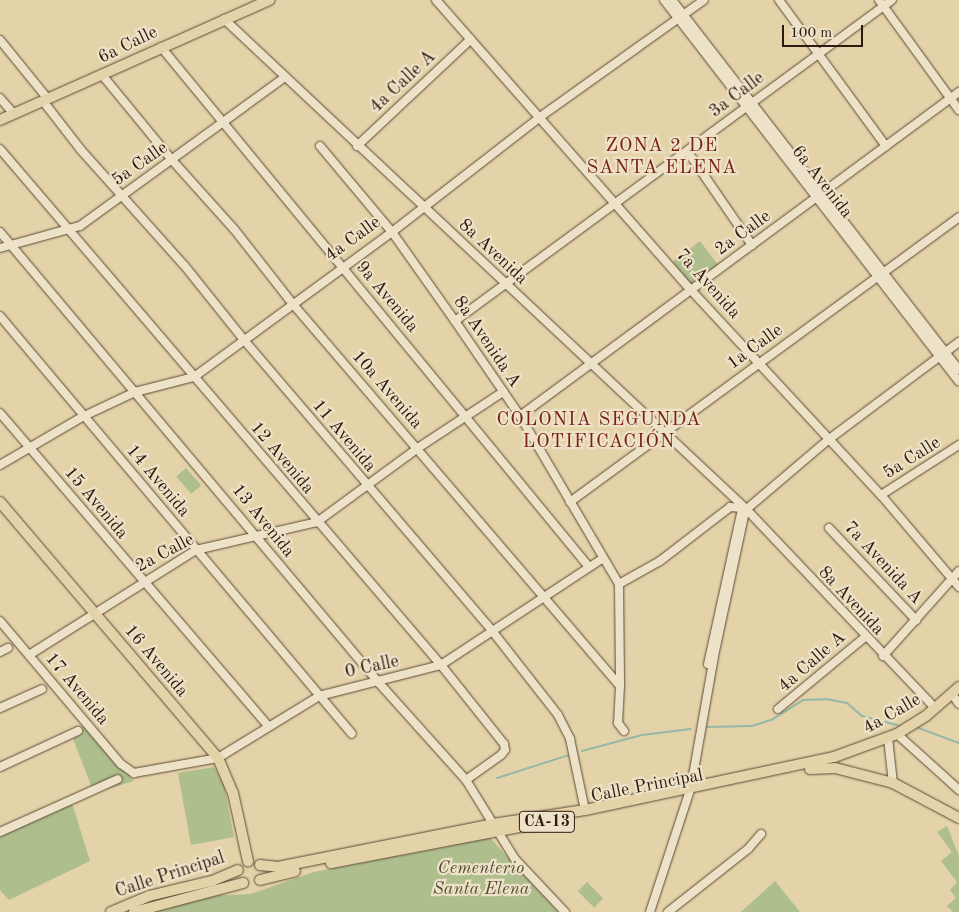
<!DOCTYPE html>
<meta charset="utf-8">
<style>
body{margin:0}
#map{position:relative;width:959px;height:912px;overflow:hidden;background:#e4d3a9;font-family:"Old Standard TT",serif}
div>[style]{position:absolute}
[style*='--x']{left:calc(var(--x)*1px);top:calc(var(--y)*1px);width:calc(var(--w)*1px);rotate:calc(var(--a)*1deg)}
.green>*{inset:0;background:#aebe8d;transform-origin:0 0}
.stream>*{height:2px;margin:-1px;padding:0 1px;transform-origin:1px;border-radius:1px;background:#95b8a8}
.roads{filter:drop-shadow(0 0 1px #5c4836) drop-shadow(0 0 1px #5c4836)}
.minor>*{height:8px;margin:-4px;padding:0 4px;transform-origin:4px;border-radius:4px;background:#ede2c7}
.major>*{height:10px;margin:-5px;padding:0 5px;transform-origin:5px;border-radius:5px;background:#e4d3a9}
span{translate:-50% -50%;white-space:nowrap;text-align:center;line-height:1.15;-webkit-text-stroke:4.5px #ede2c7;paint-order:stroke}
.shield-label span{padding:1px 4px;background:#ede2c7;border:1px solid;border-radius:4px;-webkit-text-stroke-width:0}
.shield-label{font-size:16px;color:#2f190f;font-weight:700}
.street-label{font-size:18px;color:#2f190f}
.park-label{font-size:18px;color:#554b35;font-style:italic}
.neighbourhood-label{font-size:19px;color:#7a1f14;letter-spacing:1px}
.scale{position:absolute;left:782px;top:25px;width:81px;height:22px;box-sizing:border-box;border:2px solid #2f190f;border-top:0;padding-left:6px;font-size:15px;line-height:18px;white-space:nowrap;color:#2f190f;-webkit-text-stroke:4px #ede2c7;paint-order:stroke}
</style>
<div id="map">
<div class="green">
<i style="left:700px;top:241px;width:31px;height:34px;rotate:53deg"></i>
<i style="left:186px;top:468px;width:23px;height:13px;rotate:49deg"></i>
<i style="clip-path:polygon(87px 727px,134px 781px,94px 793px,71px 734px)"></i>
<i style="clip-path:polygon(214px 767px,224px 785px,234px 837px,191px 845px,178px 773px)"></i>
<i style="clip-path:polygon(72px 803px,90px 861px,9px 900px,0 890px,0 835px)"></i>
<i style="clip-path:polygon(947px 826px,959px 856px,959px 912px,953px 912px,947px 906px,956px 898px,950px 890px,957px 882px,941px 861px,952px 852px,937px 832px)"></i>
<i style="clip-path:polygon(490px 838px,558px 912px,145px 912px,205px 896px,250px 894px,314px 872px)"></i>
<i style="clip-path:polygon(775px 881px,800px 912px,741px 912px)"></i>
<i style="left:587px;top:882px;width:23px;height:13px;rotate:45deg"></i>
</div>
<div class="stream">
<i style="--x:706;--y:727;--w:46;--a:-1.2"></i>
<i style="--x:752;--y:726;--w:22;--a:-18"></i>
<i style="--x:773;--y:719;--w:36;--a:-32"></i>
<i style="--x:803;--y:700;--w:23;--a:-2"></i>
<i style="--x:826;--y:699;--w:21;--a:11"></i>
<i style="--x:847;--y:703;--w:20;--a:41"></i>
<i style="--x:862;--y:716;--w:40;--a:14.4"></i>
<i style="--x:916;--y:727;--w:46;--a:20.4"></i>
<i style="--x:582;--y:751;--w:62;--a:-14.9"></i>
<i style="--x:642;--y:735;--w:49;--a:-7"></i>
<i style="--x:497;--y:778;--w:76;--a:-17.7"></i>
</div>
<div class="roads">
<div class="minor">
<i style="--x:436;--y:0;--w:386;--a:48.7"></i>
<i style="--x:691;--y:290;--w:280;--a:47.2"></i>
<i style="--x:881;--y:495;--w:121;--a:49.7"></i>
<i style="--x:664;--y:0;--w:482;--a:52.3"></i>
<i style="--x:672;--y:0;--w:468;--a:52.2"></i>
<i style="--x:779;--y:0;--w:181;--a:53.8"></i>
<i style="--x:879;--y:0;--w:136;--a:54"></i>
<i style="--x:224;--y:19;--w:712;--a:43.18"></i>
<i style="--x:0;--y:40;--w:76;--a:50.9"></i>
<i style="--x:161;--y:47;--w:673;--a:50.54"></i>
<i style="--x:103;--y:76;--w:109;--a:50.6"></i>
<i style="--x:172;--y:160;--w:93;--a:48.1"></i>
<i style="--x:234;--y:229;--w:94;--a:51.9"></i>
<i style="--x:292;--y:303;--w:504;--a:49.42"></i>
<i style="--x:620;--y:686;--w:37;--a:93"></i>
<i style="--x:618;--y:723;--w:10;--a:53"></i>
<i style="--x:0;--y:98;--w:21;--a:49"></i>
<i style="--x:43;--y:101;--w:62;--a:52.2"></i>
<i style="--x:81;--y:150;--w:154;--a:48.2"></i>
<i style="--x:184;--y:265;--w:96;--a:51.3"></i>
<i style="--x:244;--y:340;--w:384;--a:49.5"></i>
<i style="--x:493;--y:632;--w:105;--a:51.9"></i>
<i style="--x:558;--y:715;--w:27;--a:63"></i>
<i style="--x:570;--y:739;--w:73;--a:78.1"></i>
<i style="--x:320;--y:146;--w:112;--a:50.1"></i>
<i style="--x:392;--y:232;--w:109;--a:54.7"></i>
<i style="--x:455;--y:321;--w:115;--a:55.6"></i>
<i style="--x:520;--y:416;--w:195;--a:59.5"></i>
<i style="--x:619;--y:584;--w:102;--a:89.4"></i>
<i style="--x:357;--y:146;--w:156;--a:-43.2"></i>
<i style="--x:0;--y:149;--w:679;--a:49.48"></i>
<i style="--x:441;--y:665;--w:101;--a:51.4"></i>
<i style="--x:504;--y:744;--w:6;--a:81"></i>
<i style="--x:505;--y:750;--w:6;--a:129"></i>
<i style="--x:501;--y:755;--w:43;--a:144.5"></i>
<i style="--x:688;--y:152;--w:113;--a:55.5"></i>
<i style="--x:0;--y:232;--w:589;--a:49.96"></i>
<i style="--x:379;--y:683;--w:130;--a:48.1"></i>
<i style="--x:466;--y:780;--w:93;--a:58.2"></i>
<i style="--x:515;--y:859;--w:73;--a:46.7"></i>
<i style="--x:0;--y:248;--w:83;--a:-15.4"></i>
<i style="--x:80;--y:226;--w:252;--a:-36"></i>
<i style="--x:0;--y:316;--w:546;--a:49.9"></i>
<i style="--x:455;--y:321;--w:542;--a:-36.3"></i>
<i style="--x:0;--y:413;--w:411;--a:49.4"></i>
<i style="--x:520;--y:416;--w:546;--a:-36.43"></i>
<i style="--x:0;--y:465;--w:95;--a:-30.3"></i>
<i style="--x:82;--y:417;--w:59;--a:-25.3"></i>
<i style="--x:135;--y:392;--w:61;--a:-14.3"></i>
<i style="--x:194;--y:377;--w:245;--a:-36.2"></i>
<i style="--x:392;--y:232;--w:187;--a:-37.8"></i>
<i style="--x:540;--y:117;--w:201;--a:-35.5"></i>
<i style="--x:881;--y:495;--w:93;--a:-32.7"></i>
<i style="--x:570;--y:502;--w:482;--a:-36.2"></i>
<i style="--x:748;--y:508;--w:105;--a:-40.4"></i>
<i style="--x:828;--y:440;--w:164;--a:-36.8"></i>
<i style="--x:748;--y:511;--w:272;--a:46.5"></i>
<i style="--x:829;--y:528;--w:127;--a:46.6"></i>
<i style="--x:619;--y:584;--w:47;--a:-29.3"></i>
<i style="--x:660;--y:561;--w:88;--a:-37.6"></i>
<i style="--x:730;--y:507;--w:12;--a:5"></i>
<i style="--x:0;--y:621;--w:187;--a:49.8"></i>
<i style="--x:121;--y:764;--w:16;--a:35"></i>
<i style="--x:134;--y:773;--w:85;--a:-10.1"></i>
<i style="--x:218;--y:758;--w:119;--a:-31.5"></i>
<i style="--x:319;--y:696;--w:126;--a:-14.3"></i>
<i style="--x:441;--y:665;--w:194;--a:-33.4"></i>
<i style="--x:0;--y:652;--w:9;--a:-27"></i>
<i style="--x:29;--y:655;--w:197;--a:-32.2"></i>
<i style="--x:196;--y:550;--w:124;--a:-13"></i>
<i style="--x:317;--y:522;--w:125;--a:-36.2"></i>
<i style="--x:418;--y:448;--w:102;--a:-33.4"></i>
<i style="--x:883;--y:656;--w:114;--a:-48.2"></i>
<i style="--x:708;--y:664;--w:158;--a:-77.6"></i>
<i style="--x:952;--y:694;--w:12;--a:55"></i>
<i style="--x:0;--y:708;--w:46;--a:-24.3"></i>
<i style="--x:778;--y:709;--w:113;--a:-39.6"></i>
<i style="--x:897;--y:734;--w:84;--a:42.1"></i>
<i style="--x:888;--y:738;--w:45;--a:83.7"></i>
<i style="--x:0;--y:767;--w:86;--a:-24.8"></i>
<i style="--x:0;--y:832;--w:129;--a:-24.2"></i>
<i style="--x:650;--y:912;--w:132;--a:-71.8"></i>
<i style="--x:691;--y:787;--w:133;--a:-80"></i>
<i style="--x:714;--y:656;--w:147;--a:-77.9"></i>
<i style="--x:668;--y:912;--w:102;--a:-38.2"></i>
<i style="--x:748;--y:849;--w:20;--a:-49"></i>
</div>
<div class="major">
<i style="--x:0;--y:120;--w:295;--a:-24"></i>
<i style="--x:0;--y:502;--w:336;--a:49.6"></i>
<i style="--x:218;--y:758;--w:38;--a:67"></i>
<i style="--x:233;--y:793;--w:70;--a:77.6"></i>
<i style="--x:810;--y:769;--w:25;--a:-2"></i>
<i style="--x:835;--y:768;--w:60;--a:14.5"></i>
<i style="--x:893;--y:783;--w:75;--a:27.9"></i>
<i style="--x:331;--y:863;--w:214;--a:-10.8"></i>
<i style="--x:260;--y:865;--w:18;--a:6"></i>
<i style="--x:278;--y:867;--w:219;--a:-11.3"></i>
<i style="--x:493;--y:824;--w:93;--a:-8.7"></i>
<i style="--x:585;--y:810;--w:255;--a:-12"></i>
<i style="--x:834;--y:757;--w:67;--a:-20.1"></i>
<i style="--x:897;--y:734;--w:34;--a:-32"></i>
<i style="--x:926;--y:716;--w:44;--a:-41.3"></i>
<i style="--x:260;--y:880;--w:36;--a:-14"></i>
<i style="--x:111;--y:912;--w:41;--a:-22.8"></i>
<i style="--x:149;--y:896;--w:65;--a:-13.4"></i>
<i style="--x:212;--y:881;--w:28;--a:-23"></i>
<i style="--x:134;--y:912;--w:113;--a:-14.9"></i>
</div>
</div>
<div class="shield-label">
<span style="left:547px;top:822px">CA-13</span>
</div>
<div class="street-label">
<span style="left:128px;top:45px;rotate:-26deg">6a Calle</span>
<span style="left:403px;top:82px;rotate:-43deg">4a Calle A</span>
<span style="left:737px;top:95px;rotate:-37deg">3a Calle</span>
<span style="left:140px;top:164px;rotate:-35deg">5a Calle</span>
<span style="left:822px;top:182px;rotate:52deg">6a Avenida</span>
<span style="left:743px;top:233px;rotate:-36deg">2a Calle</span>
<span style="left:353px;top:239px;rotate:-36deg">4a Calle</span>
<span style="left:493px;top:252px;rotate:43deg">8a Avenida</span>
<span style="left:708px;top:284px;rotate:48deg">7a Avenida</span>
<span style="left:387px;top:297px;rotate:50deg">9a Avenida</span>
<span style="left:487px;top:342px;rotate:56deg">8a Avenida A</span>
<span style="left:755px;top:347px;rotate:-36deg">1a Calle</span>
<span style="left:387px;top:390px;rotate:49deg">10a Avenida</span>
<span style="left:344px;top:436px;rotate:50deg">11 Avenida</span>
<span style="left:282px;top:458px;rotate:50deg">12 Avenida</span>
<span style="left:912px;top:458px;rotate:-32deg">5a Calle</span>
<span style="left:158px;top:481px;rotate:50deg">14 Avenida</span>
<span style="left:96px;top:503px;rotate:50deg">15 Avenida</span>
<span style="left:263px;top:521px;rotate:51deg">13 Avenida</span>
<span style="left:165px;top:553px;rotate:-28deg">2a Calle</span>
<span style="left:883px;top:563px;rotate:47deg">7a Avenida A</span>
<span style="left:851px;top:601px;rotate:47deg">8a Avenida</span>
<span style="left:156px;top:661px;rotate:50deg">16 Avenida</span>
<span style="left:812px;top:662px;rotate:-41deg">4a Calle A</span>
<span style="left:372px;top:667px;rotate:-12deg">0 Calle</span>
<span style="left:77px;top:689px;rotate:50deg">17 Avenida</span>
<span style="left:892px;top:714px;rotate:-30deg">4a Calle</span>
<span style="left:647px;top:786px;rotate:-11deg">Calle Principal</span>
<span style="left:170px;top:875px;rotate:-18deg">Calle Principal</span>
</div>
<div class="park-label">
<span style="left:481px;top:879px">Cementerio<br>Santa Elena</span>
</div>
<div class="neighbourhood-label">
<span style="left:662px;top:158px">ZONA 2 DE<br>SANTA ELENA</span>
<span style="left:599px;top:432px">COLONIA SEGUNDA<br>LOTIFICACIÓN</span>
</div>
<div class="scale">100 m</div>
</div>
